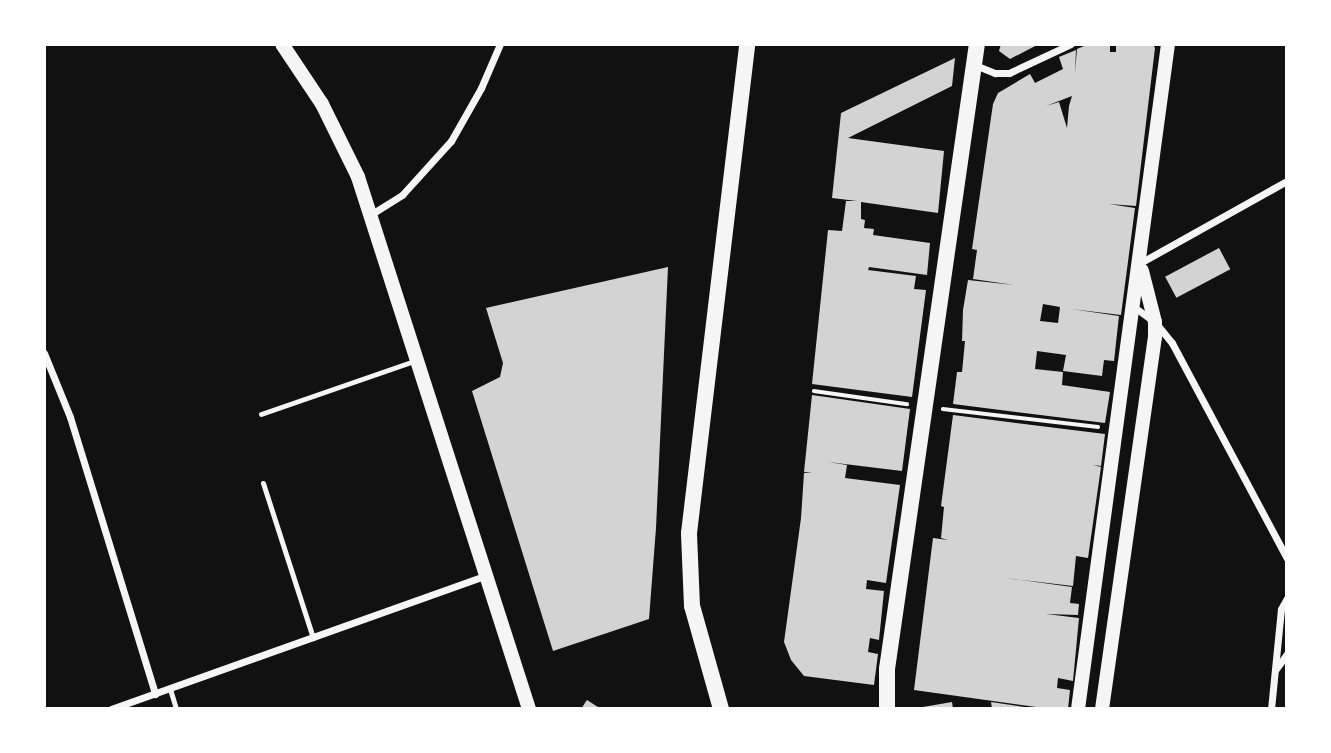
<!DOCTYPE html>
<style>
body{margin:0}
#map{position:relative;width:1331px;height:753px;overflow:hidden;background:#111;font-family:"Roboto Condensed",sans-serif}
div>[style]{position:absolute}
[style*='--x']{left:calc(var(--x)*1px);top:calc(var(--y)*1px);width:calc(var(--w)*1px);rotate:calc(var(--a)*1deg)}
.building>*{inset:0;background:#d3d3d3;transform-origin:0 0}
.path>*{height:3.5px;margin:-1.75px;padding:0 1.75px;transform-origin:1.75px;border-radius:1.75px;background:#f5f5f5}
.service>*{height:5px;margin:-2.5px;padding:0 2.5px;transform-origin:2.5px;border-radius:2.5px;background:#f5f5f5}
.minor>*{height:7px;margin:-3.5px;padding:0 3.5px;transform-origin:3.5px;border-radius:3.5px;background:#f5f5f5}
.secondary>*{height:14px;margin:-7px;padding:0 7px;transform-origin:7px;border-radius:7px;background:#f5f5f5}
.primary>*{height:16px;margin:-8px;padding:0 8px;transform-origin:8px;border-radius:8px;background:#f5f5f5}
span{translate:-50% -50%;white-space:nowrap;text-align:center;line-height:1.15;-webkit-text-stroke:6px #fff;paint-order:stroke}
.frame{position:absolute;inset:0;border:46px solid #fff;pointer-events:none}
</style>
<div id="map">
<div class="building">
<i style="clip-path:polygon(1001px 44px,1039px 44px,1010px 59px,999px 51px)"></i>
<i style="clip-path:polygon(evenodd,1089px 44px,1110px 44px,1110px 52px,1116px 52px,1116px 44px,1153px 44px,1155px 48px,1136px 206px,1109px 204px,1135px 208px,1121px 315px,1071px 309px,1119px 316px,1114px 361px,1104px 360px,1102px 376px,1063px 371px,1066px 355px,1037px 351px,1035px 369px,1063px 372px,1062px 385px,1110px 392px,1105px 423px,953px 404px,957px 372px,962px 372px,965px 341px,962px 341px,963px 310px,968px 280px,1014px 285px,973px 279px,977px 250px,972px 249px,993px 104px,998px 93px,1030px 74px,1035px 83px,1063px 69px,1059px 57px,1076px 50px,1075px 73px,1077px 49px,1089px 44px,1072px 96px,1069px 106px,1067px 128px,1059px 102px,1046px 106px,1072px 96px,1089px 44px,1043px 304px,1060px 307px,1058px 323px,1040px 321px,1043px 304px)"></i>
<i style="clip-path:polygon(955px 58px,952px 86px,848px 138px,944px 151px,938px 213px,861px 202px,861px 219px,865px 220px,864px 228px,874px 229px,873px 235px,930px 243px,927px 275px,869px 267px,868px 270px,916px 276px,914px 289px,926px 290px,912px 397px,812px 384px,828px 230px,842px 231px,846px 201px,857px 201px,832px 198px,841px 113px)"></i>
<i style="left:1219px;top:248px;width:24px;height:61px;rotate:62deg"></i>
<i style="clip-path:polygon(668px 267px,656px 528px,649px 619px,553px 651px,472px 391px,500px 377px,503px 363px,486px 308px)"></i>
<i style="clip-path:polygon(812px 395px,910px 409px,902px 471px,828px 462px,847px 465px,845px 478px,900px 485px,886px 583px,867px 580px,866px 589px,884px 591px,879px 640px,870px 638px,868px 652px,878px 654px,874px 685px,804px 676px,791px 660px,784px 642px,801px 518px,804px 473px,812px 473px,804px 472px)"></i>
<i style="clip-path:polygon(953px 415px,1105px 434px,1101px 466px,1093px 465px,1101px 467px,1088px 558px,1076px 556px,1073px 586px,1006px 578px,1072px 587px,1070px 603px,1079px 604px,1078px 615px,1046px 614px,1079px 618px,1073px 681px,1058px 678px,1057px 688px,1070px 690px,1068px 709px,1056px 707px,1051px 709px,914px 690px,933px 538px,948px 540px,941px 538px,944px 507px,941px 506px)"></i>
<i style="clip-path:polygon(587px 700px,601px 709px,581px 709px)"></i>
<i style="clip-path:polygon(952px 702px,953px 709px,917px 709px,917px 708px)"></i>
<i style="clip-path:polygon(991px 702px,1031px 708px,1031px 709px,992px 709px)"></i>
</div>
<div class="path">
<i style="--x:814;--y:391;--w:94;--a:8"></i>
<i style="--x:943;--y:409;--w:156;--a:6.6"></i>
</div>
<div class="service">
<i style="--x:261;--y:414;--w:165;--a:-19.1"></i>
<i style="--x:263;--y:483;--w:163;--a:72.1"></i>
<i style="--x:170;--y:689;--w:21;--a:73"></i>
</div>
<div class="minor">
<i style="--x:975;--y:65;--w:22;--a:22"></i>
<i style="--x:995;--y:73;--w:14;--a:0"></i>
<i style="--x:1009;--y:73;--w:68;--a:-25.1"></i>
<i style="--x:370;--y:215;--w:38;--a:-32"></i>
<i style="--x:402;--y:195;--w:73;--a:-47.8"></i>
<i style="--x:451;--y:141;--w:61;--a:-60.5"></i>
<i style="--x:481;--y:88;--w:48;--a:-66.6"></i>
<i style="--x:1140;--y:263;--w:168;--a:-29.2"></i>
<i style="--x:1134;--y:307;--w:26;--a:36"></i>
<i style="--x:1155;--y:322;--w:27;--a:51"></i>
<i style="--x:1172;--y:343;--w:244;--a:61.9"></i>
<i style="--x:44;--y:353;--w:69;--a:67.9"></i>
<i style="--x:70;--y:417;--w:290;--a:72.9"></i>
<i style="--x:1276;--y:669;--w:19;--a:-54"></i>
<i style="--x:111;--y:709;--w:397;--a:-19.6"></i>
<i style="--x:1271;--y:709;--w:100;--a:-84.3"></i>
<i style="--x:1281;--y:609;--w:13;--a:-61"></i>
</div>
<div class="secondary">
<i style="--x:282;--y:44;--w:72;--a:56.3"></i>
<i style="--x:322;--y:104;--w:81;--a:63.7"></i>
<i style="--x:358;--y:177;--w:559;--a:72.18"></i>
<i style="--x:1078;--y:709;--w:671;--a:-82.29"></i>
<i style="--x:1102;--y:709;--w:376;--a:-81.9"></i>
<i style="--x:1155;--y:337;--w:15;--a:-90"></i>
<i style="--x:1155;--y:322;--w:53;--a:-104.3"></i>
</div>
<div class="primary">
<i style="--x:721;--y:709;--w:107;--a:-105.7"></i>
<i style="--x:692;--y:606;--w:73;--a:-92.4"></i>
<i style="--x:689;--y:533;--w:492;--a:-83.2"></i>
<i style="--x:887;--y:709;--w:40;--a:-90"></i>
<i style="--x:887;--y:669;--w:631;--a:-81.81"></i>
</div>
<div class="frame"></div>
</div>
